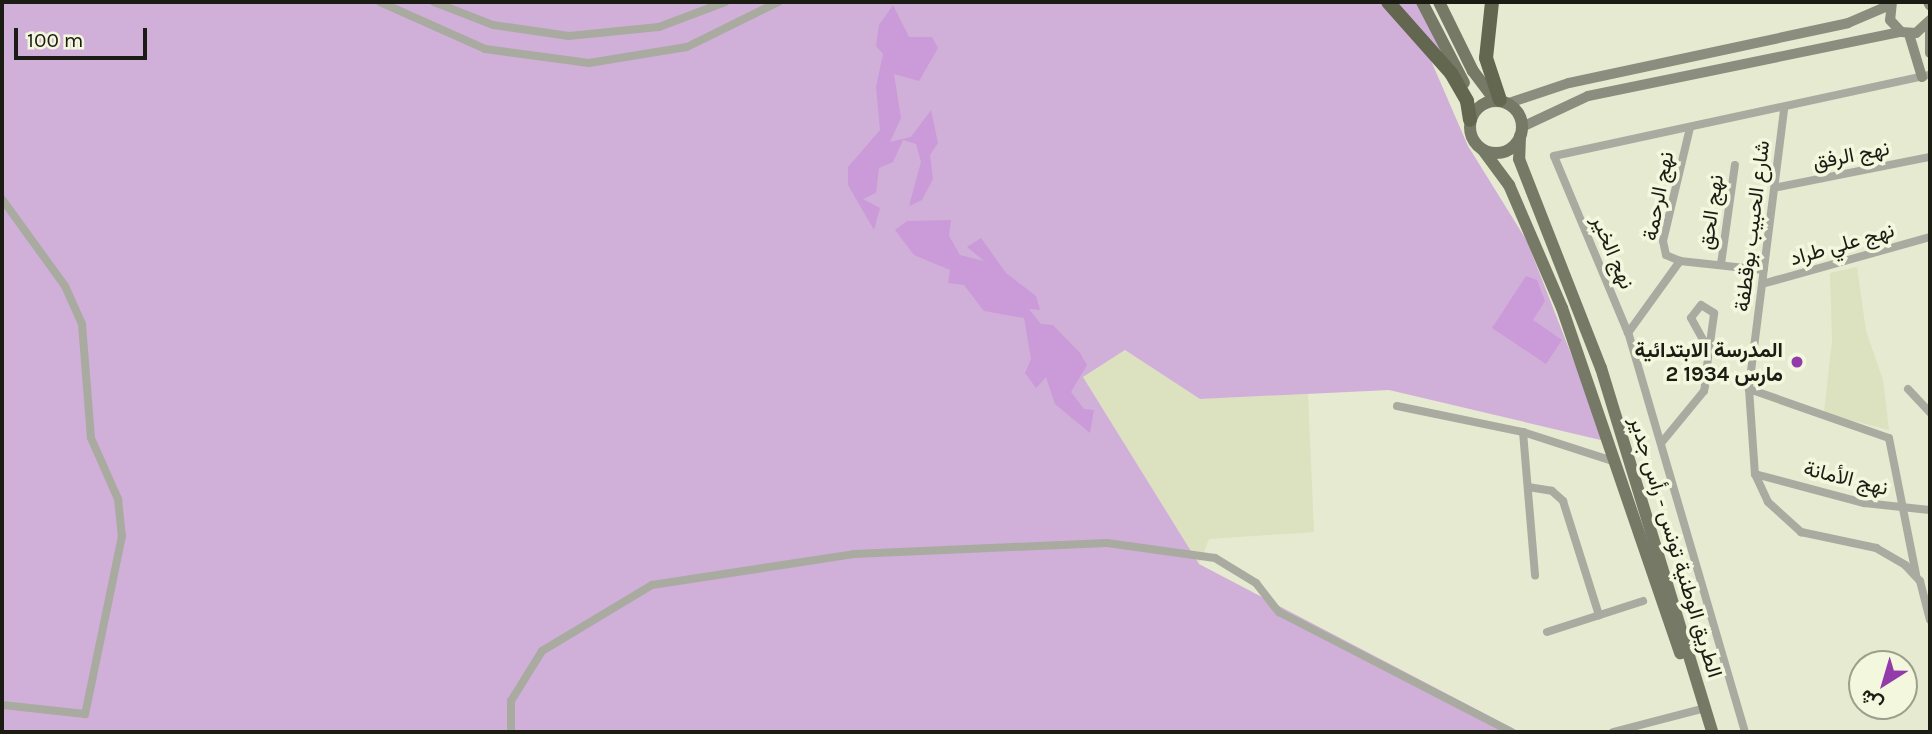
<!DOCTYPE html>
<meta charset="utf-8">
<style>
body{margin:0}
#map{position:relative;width:1932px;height:734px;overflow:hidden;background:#e6ead0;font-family:Karla,Vazirmatn,sans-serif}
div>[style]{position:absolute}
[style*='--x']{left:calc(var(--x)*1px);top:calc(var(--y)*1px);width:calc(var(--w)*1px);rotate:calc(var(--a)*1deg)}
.built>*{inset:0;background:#dce1c0}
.green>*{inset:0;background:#d0b0d8}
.water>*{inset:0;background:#cb9ad8}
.street>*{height:8px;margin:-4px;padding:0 4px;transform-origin:4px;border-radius:4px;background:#a9aba0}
.secondary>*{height:10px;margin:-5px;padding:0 5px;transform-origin:5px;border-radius:5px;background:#8b8e7e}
.primary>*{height:12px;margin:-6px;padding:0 6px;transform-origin:6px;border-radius:6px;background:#767965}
.primary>.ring{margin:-6px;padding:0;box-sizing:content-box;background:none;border:12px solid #767965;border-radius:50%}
.highway>*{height:14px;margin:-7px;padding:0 7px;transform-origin:7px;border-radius:7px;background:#646750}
.dots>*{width:19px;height:19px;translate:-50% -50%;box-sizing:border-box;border:4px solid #f3f7dd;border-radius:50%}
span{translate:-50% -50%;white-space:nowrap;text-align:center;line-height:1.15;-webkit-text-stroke:7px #f3f7dd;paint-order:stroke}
.street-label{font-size:21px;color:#1b1c13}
.poi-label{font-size:21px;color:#1b1c13;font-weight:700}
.right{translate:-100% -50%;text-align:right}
.frame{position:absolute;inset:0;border:4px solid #1b1c13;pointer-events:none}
.north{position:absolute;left:1848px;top:650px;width:70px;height:70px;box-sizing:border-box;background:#f3f7dd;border:2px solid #9d9f8c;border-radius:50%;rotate:217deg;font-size:19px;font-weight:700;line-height:28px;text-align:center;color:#1b1c13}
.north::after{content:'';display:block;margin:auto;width:24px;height:32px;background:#933ba8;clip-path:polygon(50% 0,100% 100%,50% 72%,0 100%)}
.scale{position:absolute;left:14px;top:28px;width:133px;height:32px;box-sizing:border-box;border:4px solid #1b1c13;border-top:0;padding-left:9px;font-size:21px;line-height:24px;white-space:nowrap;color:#1b1c13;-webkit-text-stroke:5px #f3f7dd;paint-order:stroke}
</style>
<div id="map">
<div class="built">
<i style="clip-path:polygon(1857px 267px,1866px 331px,1883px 380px,1889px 430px,1824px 413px,1832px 341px,1830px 273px)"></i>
<i style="clip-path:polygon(1125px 350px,1200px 399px,1308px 394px,1314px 532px,1209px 539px,1199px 564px,1083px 377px)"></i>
</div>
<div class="green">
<i style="clip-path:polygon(2px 2px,1418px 2px,1441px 49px,1429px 56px,1468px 146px,1527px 241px,1605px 441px,1389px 390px,1200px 399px,1125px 350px,1083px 377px,1199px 564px,1520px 732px,2px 732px)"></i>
</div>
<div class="water">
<i style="clip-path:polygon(893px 5px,909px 37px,932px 37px,938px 48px,919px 81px,894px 74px,901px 118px,890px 142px,911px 137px,931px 110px,938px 143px,930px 155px,933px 179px,922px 200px,909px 206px,921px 162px,916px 144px,903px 140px,893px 162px,879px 168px,876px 193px,863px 199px,880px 208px,874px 230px,848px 185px,848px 167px,880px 130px,876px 87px,883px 54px,876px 46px,879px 25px)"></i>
<i style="clip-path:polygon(951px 220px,949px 236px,960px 255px,984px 261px,967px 247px,981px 238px,1006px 273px,1036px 296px,1040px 310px,1029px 309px,1041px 324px,1053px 325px,1080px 353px,1087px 365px,1071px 392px,1084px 409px,1094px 410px,1090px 433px,1055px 404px,1046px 377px,1036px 388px,1025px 373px,1031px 359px,1024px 318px,984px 311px,964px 285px,948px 283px,950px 270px,914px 255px,895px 230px,907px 221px)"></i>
<i style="clip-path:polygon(1526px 276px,1537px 280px,1545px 301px,1533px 320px,1562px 340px,1546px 364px,1492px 328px)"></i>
</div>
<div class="street">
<i style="--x:380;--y:2;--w:115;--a:24.1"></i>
<i style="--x:485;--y:49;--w:105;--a:7.7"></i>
<i style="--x:589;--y:63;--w:99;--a:-9.3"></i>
<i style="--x:687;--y:47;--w:102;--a:-26.3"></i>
<i style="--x:434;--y:2;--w:63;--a:21.3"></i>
<i style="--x:493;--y:25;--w:77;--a:8.2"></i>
<i style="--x:569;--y:36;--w:90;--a:-5.7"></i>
<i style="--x:659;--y:27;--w:71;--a:-20.7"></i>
<i style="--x:1784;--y:110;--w:281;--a:97.2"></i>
<i style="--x:1749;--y:389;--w:85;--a:86"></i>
<i style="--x:1755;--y:474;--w:31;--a:65"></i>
<i style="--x:1768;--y:502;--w:45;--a:42.3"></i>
<i style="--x:1801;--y:532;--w:77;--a:12"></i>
<i style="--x:1876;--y:548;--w:34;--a:30"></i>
<i style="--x:1905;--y:565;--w:22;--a:47"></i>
<i style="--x:1920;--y:581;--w:40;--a:75.6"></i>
<i style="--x:1778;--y:187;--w:155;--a:-11.2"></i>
<i style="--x:2;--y:199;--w:107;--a:54.1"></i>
<i style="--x:65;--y:286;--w:42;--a:65.9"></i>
<i style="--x:82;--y:324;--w:114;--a:85.5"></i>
<i style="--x:91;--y:438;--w:67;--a:66.1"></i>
<i style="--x:118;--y:499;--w:37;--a:84"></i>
<i style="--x:122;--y:536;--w:182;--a:101.7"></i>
<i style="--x:85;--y:714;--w:83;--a:-173.8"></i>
<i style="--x:1680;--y:261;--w:15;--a:-157"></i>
<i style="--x:1666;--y:255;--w:14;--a:-102"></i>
<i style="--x:1663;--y:241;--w:116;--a:-76.6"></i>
<i style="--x:1721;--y:264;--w:100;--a:-82"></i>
<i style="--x:1762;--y:284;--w:174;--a:-15.6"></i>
<i style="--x:1628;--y:333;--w:89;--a:-54.2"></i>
<i style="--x:1680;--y:261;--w:84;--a:6.1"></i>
<i style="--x:1749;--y:389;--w:148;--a:19.3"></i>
<i style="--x:1889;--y:438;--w:139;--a:78.8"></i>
<i style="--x:1908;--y:389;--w:33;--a:47"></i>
<i style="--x:1397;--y:406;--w:129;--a:11.7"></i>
<i style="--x:1523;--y:432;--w:98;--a:17.9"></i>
<i style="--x:1523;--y:432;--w:144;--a:85.2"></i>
<i style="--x:1662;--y:442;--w:66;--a:-50.5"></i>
<i style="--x:1704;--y:391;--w:5;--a:-79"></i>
<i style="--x:1705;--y:386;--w:36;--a:-84"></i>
<i style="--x:1709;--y:350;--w:37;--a:-82"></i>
<i style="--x:1714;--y:313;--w:15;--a:-148"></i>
<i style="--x:1701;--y:305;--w:16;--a:128"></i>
<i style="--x:1691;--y:318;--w:37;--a:61"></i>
<i style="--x:1755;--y:474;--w:113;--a:14.9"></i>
<i style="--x:1864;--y:503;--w:66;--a:6.1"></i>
<i style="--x:1528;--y:487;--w:24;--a:9"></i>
<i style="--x:1552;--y:491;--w:15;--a:42"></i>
<i style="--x:1563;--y:501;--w:120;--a:72.5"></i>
<i style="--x:1547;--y:632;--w:101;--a:-17.9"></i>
<i style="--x:511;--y:732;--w:31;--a:-90"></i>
<i style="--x:511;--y:701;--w:59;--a:-58.2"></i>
<i style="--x:542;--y:651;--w:128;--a:-31"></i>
<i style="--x:652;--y:585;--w:204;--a:-8.7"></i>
<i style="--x:854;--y:554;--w:253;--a:-2.5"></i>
<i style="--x:1107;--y:543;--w:109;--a:7.9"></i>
<i style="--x:1215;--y:558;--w:48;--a:31.4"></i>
<i style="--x:1256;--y:583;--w:37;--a:52"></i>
<i style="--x:1279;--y:612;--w:261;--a:27.3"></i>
<i style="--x:1613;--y:732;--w:88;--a:-14.5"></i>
<i style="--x:1745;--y:732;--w:416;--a:-106.3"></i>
<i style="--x:1628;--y:333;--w:192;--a:-112.7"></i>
<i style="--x:1554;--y:156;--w:385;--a:-12.2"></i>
</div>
<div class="secondary">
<i style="--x:1892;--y:2;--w:18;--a:96"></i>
<i style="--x:1890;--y:20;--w:16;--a:47"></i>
<i style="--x:1901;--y:32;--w:15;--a:4"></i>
<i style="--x:1916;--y:33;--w:19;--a:-43"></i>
<i style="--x:1928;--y:2;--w:4;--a:63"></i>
<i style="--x:1930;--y:22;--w:31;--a:90"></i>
<i style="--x:1909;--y:34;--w:45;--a:73.2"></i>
<i style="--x:1509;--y:103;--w:63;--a:-18.4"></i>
<i style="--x:1569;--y:83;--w:285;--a:-12.1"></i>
<i style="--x:1848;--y:23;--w:46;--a:-23.2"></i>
<i style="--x:1522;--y:127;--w:73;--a:-25.2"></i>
<i style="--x:1588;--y:96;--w:319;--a:-11.6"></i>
</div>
<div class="primary">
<i style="--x:1422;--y:2;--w:91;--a:62.6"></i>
<i style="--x:1439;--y:2;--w:77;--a:63.8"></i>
<i style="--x:1473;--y:71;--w:36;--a:53"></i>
<i class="ring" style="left:1470px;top:101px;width:40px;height:40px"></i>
<i style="--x:1520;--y:136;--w:23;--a:92"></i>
<i style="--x:1519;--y:159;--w:225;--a:68.6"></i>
<i style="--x:1601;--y:368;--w:381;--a:73"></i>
<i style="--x:1483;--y:150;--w:44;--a:53.4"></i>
<i style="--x:1509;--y:185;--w:134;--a:66.7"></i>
<i style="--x:1562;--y:308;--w:365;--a:71.1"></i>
</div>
<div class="highway">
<i style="--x:1388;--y:2;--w:95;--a:48.4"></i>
<i style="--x:1451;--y:73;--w:32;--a:60"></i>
<i style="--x:1467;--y:101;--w:19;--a:81"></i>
<i style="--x:1492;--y:2;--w:56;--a:96.1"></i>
<i style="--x:1486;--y:58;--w:44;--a:71.6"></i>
</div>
<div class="dots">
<i style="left:1797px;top:362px;background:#933ba8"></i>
</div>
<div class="street-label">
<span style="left:1851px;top:155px;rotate:-11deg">نهج الرفق</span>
<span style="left:1658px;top:196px;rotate:-79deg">نهج الرحمة</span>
<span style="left:1711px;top:212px;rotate:-82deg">نهج الحق</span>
<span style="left:1752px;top:226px;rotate:-83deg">شارع الحبيب بوقطفة</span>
<span style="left:1842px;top:244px;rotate:-16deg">نهج علي طراد</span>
<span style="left:1613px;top:252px;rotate:67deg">نهج الخير</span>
<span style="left:1846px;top:478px;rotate:14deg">نهج الأمانة</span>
<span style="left:1676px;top:547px;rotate:73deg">الطريق الوطنية تونس - رأس جدير</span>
</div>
<div class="poi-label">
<span class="right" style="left:1783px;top:362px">المدرسة الابتدائية<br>2 مارس 1934</span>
</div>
<div class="frame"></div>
<div class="north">ش</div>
<div class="scale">100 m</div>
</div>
